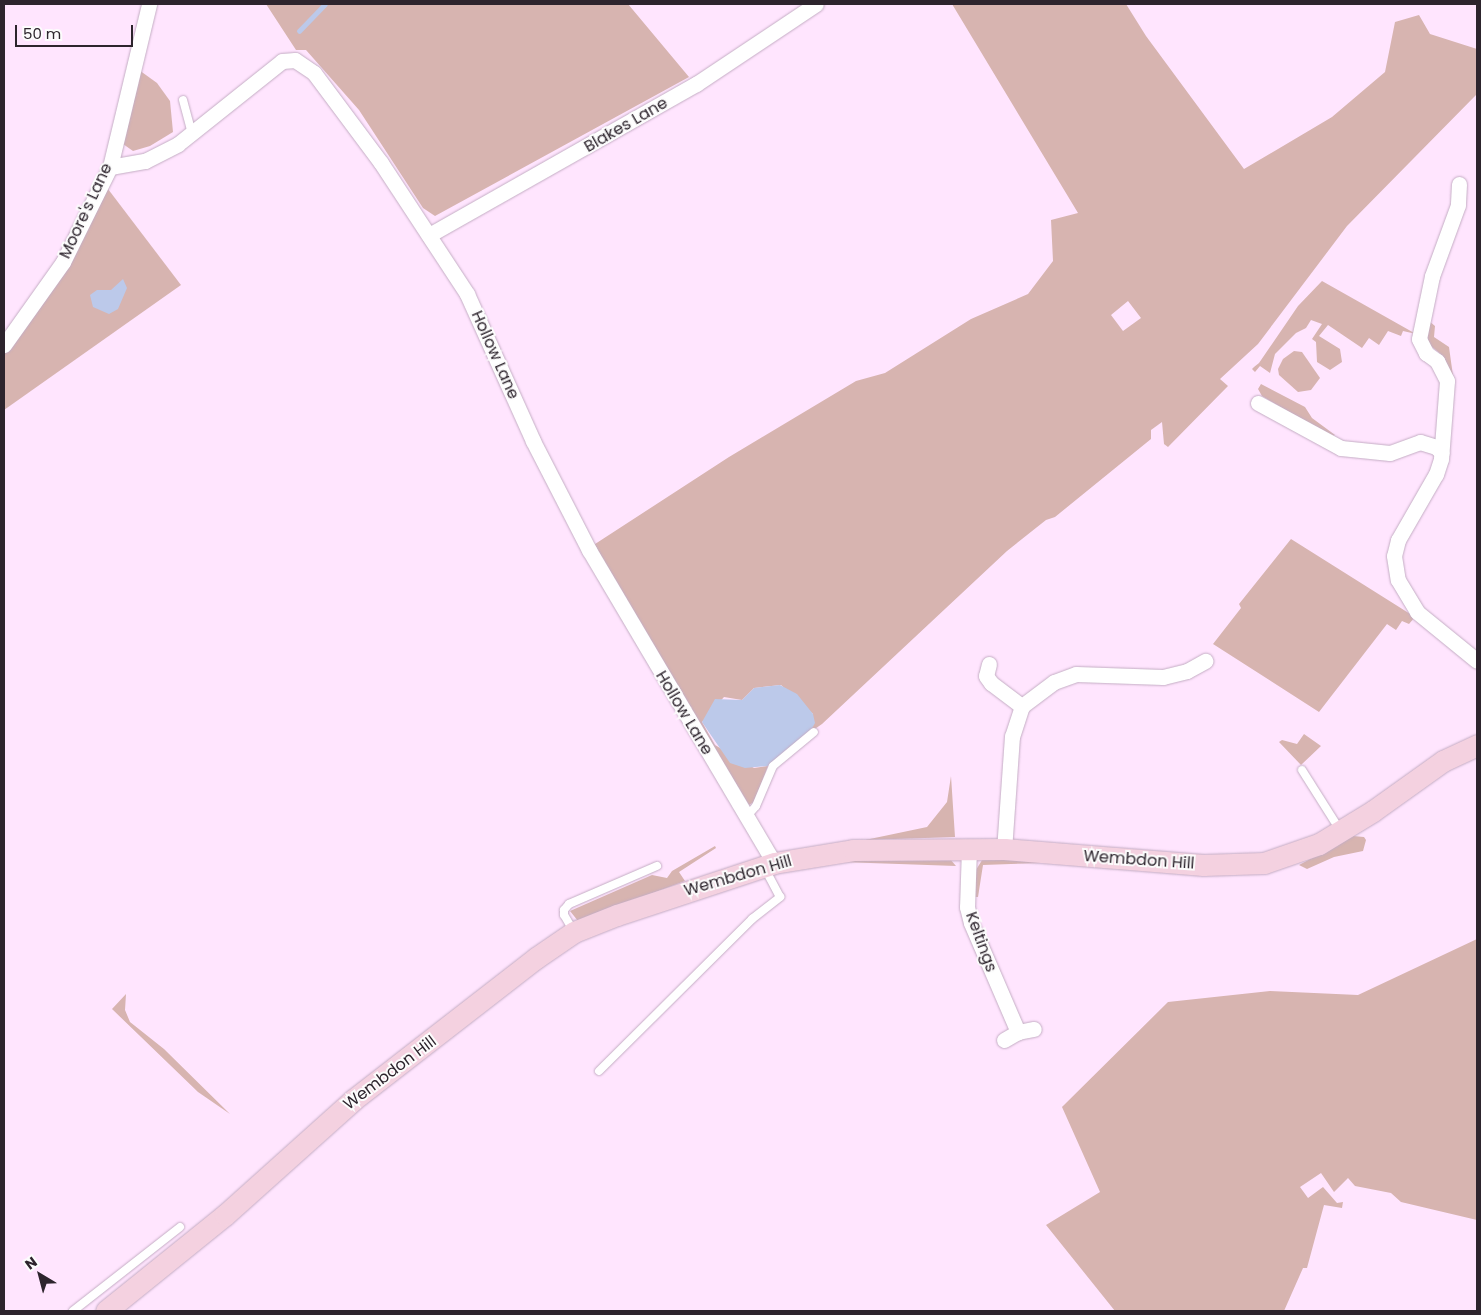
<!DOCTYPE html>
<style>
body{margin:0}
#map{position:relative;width:1481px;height:1315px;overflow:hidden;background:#ffe5fe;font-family:Poppins,sans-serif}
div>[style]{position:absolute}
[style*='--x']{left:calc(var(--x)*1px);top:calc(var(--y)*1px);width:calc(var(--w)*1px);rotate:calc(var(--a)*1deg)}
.green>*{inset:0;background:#d7b4b0}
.water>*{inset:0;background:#bcc9ea}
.stream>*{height:4.5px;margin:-2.25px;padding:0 2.25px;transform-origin:2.25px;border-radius:2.25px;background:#bcc9ea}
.roads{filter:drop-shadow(0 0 1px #c4adc4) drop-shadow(0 0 1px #c4adc4)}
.service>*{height:8px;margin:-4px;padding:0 4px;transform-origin:4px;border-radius:4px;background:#fff}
.minor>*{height:15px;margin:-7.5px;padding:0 7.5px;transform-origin:7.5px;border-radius:7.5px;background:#fff}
.secondary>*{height:21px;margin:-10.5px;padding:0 10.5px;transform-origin:10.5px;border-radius:10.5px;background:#f4d1e0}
span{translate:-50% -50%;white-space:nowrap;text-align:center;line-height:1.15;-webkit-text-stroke:4px #fcfcfc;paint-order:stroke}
.street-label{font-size:16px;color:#2d242d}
.frame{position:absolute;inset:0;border:5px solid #2d242d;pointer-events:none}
.north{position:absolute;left:15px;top:1250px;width:50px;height:50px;-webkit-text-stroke:4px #fcfcfc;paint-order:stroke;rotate:323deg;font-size:14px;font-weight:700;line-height:20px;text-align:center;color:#2d242d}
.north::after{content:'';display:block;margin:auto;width:18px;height:22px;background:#2d242d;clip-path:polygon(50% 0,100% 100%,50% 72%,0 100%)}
.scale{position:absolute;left:15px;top:25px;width:118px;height:22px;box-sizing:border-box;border:2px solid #2d242d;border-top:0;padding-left:6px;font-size:15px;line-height:18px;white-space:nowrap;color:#2d242d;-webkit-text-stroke:4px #fcfcfc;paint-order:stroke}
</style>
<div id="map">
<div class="green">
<i style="clip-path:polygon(266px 4px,628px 4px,689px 77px,435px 216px,423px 208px,359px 110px,306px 50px,296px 50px)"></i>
<i style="clip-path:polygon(evenodd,952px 4px,1126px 4px,1146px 36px,1244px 169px,1332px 117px,1385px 72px,1395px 22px,1419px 15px,1430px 34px,1477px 49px,1477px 94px,1347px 226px,1258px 344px,1220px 379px,1228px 386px,1168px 447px,1164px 444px,1162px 422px,1151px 430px,1151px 439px,1055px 517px,1046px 520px,1007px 551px,822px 724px,803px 737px,813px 714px,781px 685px,754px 688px,742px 700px,724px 697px,702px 722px,715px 745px,754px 768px,768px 766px,754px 802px,749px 805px,592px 546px,729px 457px,856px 381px,885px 373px,971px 319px,1028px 294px,1053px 261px,1051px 220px,1078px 213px,952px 4px,1128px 301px,1141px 318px,1123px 331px,1111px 315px,1128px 301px)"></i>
<i style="clip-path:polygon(139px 70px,157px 83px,170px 101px,173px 132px,150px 146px,133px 151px,123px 144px)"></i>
<i style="clip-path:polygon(108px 189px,181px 285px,4px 410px,4px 352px)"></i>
<i style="clip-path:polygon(1322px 281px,1416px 334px,1403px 331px,1401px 336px,1388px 331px,1379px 345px,1369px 338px,1362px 348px,1328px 325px,1319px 336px,1340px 349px,1342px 362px,1330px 370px,1317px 362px,1316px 342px,1312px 339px,1322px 324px,1311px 320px,1306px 328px,1296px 333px,1275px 354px,1270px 373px,1260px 366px,1255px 372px,1252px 369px,1254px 367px,1259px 363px,1298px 306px)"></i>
<i style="clip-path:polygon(1429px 321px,1435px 326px,1434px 337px,1449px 347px,1453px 376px,1443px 356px,1425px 341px)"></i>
<i style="clip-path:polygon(1294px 351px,1302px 352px,1320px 378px,1311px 390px,1298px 392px,1279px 375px,1278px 369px,1283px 359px)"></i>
<i style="clip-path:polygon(1261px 384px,1305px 407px,1312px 418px,1335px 435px,1331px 437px,1262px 396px,1258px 389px)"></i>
<i style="clip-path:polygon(1291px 539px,1415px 617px,1409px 624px,1402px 621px,1396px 630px,1387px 624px,1319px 712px,1213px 644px,1241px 608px,1239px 604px)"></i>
<i style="clip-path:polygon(1304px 734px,1321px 746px,1301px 765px,1279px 742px,1282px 740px,1297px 744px)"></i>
<i style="clip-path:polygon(951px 776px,955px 837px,865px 840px,927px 827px,947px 802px)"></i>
<i style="clip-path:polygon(1353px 836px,1364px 837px,1366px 840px,1363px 851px,1334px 857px,1307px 869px,1299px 865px)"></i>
<i style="clip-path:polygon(715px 846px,716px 848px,679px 872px,685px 881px,578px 921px,570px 911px,652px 875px,667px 878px,672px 871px)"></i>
<i style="clip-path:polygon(984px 857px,1041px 859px,1041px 863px,983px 865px,978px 897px,974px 897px,974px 873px)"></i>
<i style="clip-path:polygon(843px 858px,950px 859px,956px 866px,842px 862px)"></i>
<i style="clip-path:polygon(1477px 939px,1477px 1220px,1401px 1202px,1391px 1193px,1355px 1186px,1348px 1178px,1334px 1192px,1321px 1173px,1300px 1187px,1308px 1198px,1323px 1187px,1337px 1203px,1343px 1202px,1342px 1208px,1324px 1205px,1307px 1268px,1303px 1268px,1284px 1311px,1115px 1311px,1046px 1225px,1100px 1192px,1062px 1107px,1168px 1002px,1270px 991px,1358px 995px)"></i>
<i style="clip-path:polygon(126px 994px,125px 1010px,130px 1022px,164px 1049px,230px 1114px,198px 1092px,112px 1009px)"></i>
</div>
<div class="water">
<i style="clip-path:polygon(123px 279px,127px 288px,118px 309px,109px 314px,93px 307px,90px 295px,97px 290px,111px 290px)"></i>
<i style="clip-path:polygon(780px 685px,797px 694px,813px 714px,815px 723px,811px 730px,768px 766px,745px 768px,730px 763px,702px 722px,715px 699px,742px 700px,754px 688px)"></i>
</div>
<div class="stream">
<i style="--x:299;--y:31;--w:37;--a:-46"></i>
</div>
<div class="roads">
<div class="service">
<i style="--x:183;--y:100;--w:34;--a:75"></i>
<i style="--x:1302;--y:770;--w:71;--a:57.7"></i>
<i style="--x:747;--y:816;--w:13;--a:-48"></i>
<i style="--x:756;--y:806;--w:43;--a:-67"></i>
<i style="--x:773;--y:766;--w:53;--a:-39.7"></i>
<i style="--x:574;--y:932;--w:20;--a:-120"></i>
<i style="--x:564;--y:915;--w:5;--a:-90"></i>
<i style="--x:564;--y:910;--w:8;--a:-50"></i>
<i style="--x:569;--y:904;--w:96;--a:-23.4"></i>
<i style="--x:599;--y:1071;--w:216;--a:-44.8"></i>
<i style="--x:752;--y:919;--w:36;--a:-38"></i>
<i style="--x:780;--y:897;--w:34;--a:-118"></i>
<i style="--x:73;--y:1311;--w:136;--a:-38.1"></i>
</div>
<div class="minor">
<i style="--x:110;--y:167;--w:36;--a:-10"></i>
<i style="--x:145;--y:161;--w:37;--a:-27"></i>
<i style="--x:178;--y:144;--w:133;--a:-38.6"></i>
<i style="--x:282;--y:61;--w:13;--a:-4"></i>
<i style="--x:295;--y:60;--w:23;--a:34"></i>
<i style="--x:314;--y:73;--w:112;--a:53.3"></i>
<i style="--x:381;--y:163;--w:157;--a:56.7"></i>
<i style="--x:467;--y:294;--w:161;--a:65.8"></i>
<i style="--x:533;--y:441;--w:123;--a:62.8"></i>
<i style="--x:589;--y:550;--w:364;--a:59.4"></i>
<i style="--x:1459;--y:184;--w:21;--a:93"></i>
<i style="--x:1458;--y:205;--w:76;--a:110.1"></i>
<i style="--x:1432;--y:276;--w:64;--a:101.7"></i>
<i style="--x:1419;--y:339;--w:16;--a:63"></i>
<i style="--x:1426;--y:353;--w:14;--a:36"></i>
<i style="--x:1437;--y:361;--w:22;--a:63"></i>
<i style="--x:1447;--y:381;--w:78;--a:94.4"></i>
<i style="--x:1441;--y:459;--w:16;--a:108"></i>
<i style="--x:1436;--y:474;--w:76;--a:119.9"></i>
<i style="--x:1398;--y:540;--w:16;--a:104"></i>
<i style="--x:1394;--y:556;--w:24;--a:81"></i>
<i style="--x:1398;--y:580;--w:37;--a:59"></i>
<i style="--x:1417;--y:612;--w:77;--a:39.2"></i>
<i style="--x:429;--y:235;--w:307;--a:-29.5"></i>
<i style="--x:696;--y:84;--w:144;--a:-33.7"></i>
<i style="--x:4;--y:345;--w:102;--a:-54.6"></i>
<i style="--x:63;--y:262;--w:106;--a:-63.7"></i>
<i style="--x:110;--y:167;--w:168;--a:-76.5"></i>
<i style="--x:1258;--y:403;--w:94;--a:28.5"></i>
<i style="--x:1341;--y:448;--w:49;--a:5.8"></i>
<i style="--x:1390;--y:453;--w:32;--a:-20"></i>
<i style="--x:1420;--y:442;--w:17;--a:17"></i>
<i style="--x:1436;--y:447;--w:8;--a:45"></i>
<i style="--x:989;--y:664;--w:12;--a:104"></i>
<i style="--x:986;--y:676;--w:9;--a:54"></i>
<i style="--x:991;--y:683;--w:39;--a:37"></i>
<i style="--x:1022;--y:706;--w:32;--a:108"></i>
<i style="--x:1012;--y:736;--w:113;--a:94"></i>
<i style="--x:1022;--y:706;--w:40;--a:-37"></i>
<i style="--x:1054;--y:682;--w:23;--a:-20"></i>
<i style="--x:1076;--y:674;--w:87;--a:2"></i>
<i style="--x:1163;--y:677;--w:25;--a:-14"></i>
<i style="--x:1187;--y:671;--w:21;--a:-29"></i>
<i style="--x:969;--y:848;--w:59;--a:91.9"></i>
<i style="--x:967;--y:907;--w:16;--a:76"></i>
<i style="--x:971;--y:923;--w:119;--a:66.7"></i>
<i style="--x:1004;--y:1040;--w:16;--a:-30"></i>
<i style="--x:1018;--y:1032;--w:16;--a:-11"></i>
</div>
<div class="secondary">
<i style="--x:106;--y:1311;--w:153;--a:-38.9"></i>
<i style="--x:225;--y:1215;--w:172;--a:-41.9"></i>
<i style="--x:353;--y:1100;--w:232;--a:-37.8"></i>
<i style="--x:536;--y:958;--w:46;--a:-34.4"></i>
<i style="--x:574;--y:932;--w:46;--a:-21.6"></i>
<i style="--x:617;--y:915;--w:165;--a:-18.3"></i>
<i style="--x:774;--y:863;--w:80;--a:-9.3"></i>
<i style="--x:853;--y:850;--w:151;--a:-0.4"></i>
<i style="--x:1004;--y:849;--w:200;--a:4.6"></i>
<i style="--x:1203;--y:865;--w:61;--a:-1.9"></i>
<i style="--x:1264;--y:863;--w:58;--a:-19.1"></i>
<i style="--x:1319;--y:844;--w:63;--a:-31.4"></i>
<i style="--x:1373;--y:811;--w:86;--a:-35.5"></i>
<i style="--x:1443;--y:761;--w:38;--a:-25"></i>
</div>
</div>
<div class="street-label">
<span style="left:626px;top:125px;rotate:-30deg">Blakes Lane</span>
<span style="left:86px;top:211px;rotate:-65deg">Moore's Lane</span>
<span style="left:495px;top:355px;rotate:66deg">Hollow Lane</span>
<span style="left:684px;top:713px;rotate:59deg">Hollow Lane</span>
<span style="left:1139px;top:860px;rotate:4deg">Wembdon Hill</span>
<span style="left:738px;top:876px;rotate:-16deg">Wembdon Hill</span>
<span style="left:981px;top:942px;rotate:70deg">Keltings</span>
<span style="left:390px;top:1073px;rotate:-37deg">Wembdon Hill</span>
</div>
<div class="frame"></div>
<div class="north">N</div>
<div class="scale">50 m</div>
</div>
